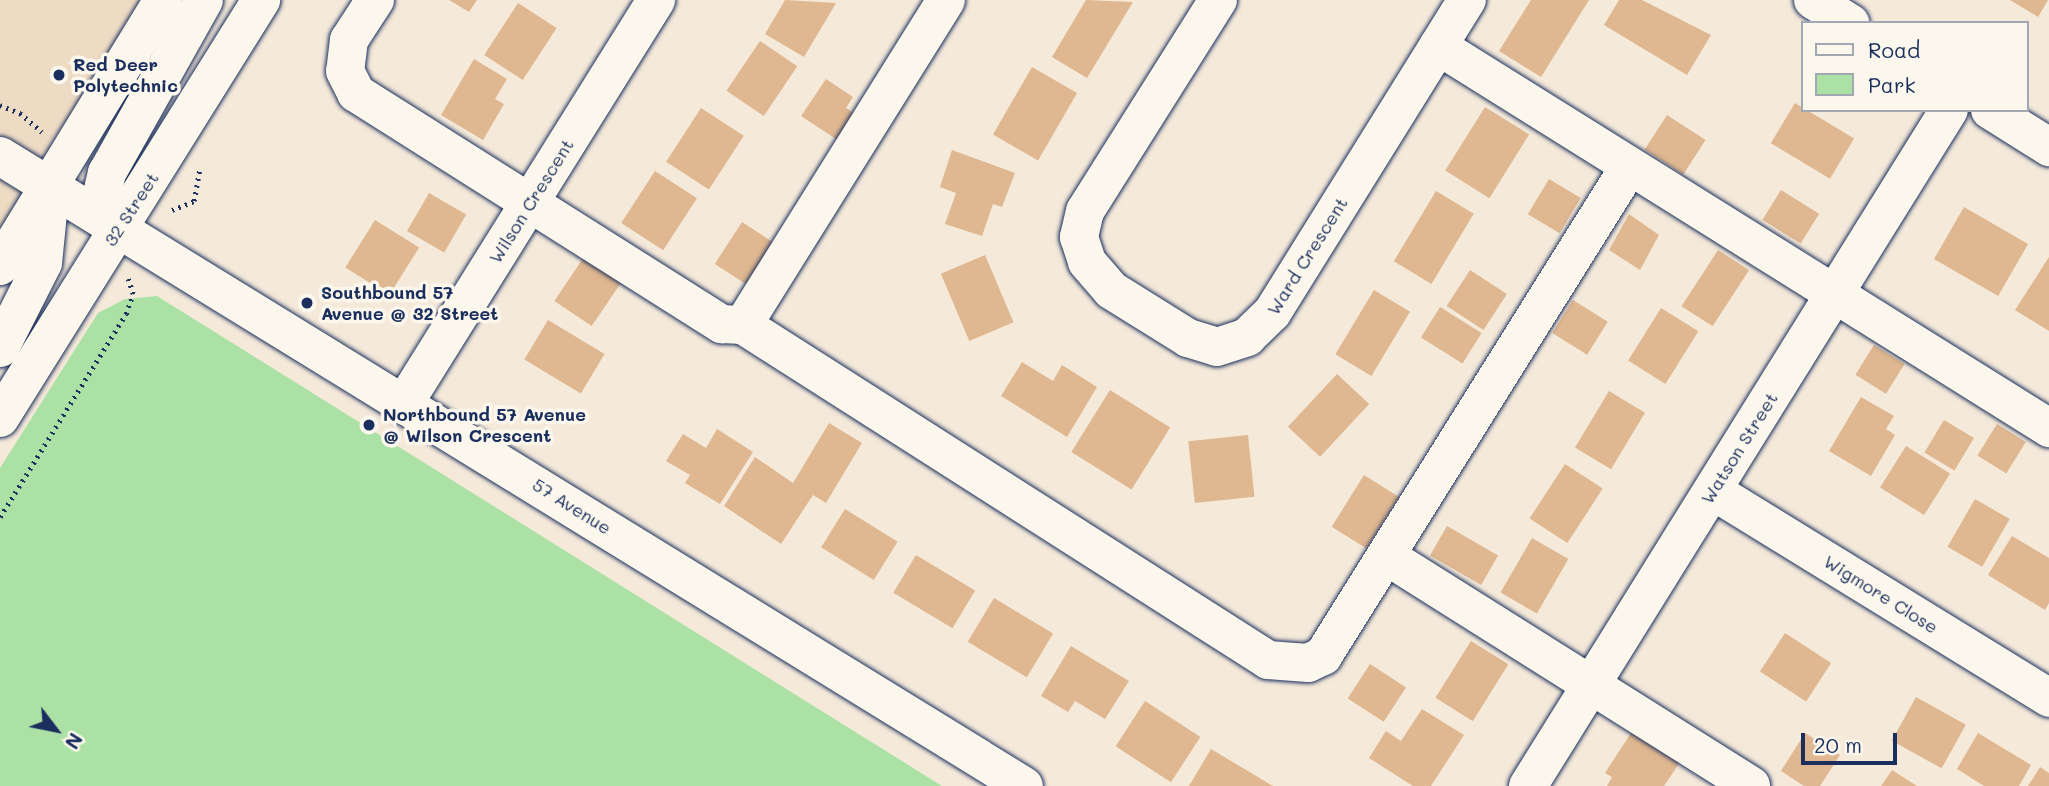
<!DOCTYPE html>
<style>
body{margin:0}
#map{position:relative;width:2049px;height:786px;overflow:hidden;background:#f5eada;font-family:Mali,sans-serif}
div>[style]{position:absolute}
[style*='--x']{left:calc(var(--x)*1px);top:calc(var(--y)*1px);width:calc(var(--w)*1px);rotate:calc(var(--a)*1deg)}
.built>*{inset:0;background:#eedbc4}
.green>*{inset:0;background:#abe1a4}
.building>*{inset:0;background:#dfb790;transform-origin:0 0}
.path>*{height:4.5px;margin-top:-2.25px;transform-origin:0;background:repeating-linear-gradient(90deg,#1b2f5e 0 2px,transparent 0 7px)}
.roads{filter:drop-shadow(0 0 2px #1b2f5e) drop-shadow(0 0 2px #1b2f5e)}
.minor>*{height:38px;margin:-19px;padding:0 19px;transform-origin:19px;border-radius:19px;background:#fbf7ec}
.major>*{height:38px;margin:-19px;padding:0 19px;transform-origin:19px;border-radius:19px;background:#fbf7ec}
.dots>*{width:19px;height:19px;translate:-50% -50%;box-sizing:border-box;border:4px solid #fbf7ec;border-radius:50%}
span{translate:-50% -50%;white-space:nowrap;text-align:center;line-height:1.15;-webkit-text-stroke:7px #fbf7ec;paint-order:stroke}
.poi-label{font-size:18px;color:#1b2f5e;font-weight:700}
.left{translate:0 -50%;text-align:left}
.street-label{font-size:18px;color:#1b2f5e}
.legend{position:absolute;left:1801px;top:21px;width:228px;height:91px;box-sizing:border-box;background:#fbf7ec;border:2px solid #a1a7b3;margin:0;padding:9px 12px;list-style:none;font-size:21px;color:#1b2f5e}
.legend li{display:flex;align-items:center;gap:14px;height:35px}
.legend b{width:35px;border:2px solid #a1a7b3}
.north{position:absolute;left:21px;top:695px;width:70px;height:70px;-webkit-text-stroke:5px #fbf7ec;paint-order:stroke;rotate:122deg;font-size:19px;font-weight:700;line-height:28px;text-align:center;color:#1b2f5e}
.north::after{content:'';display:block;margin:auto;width:24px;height:32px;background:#1b2f5e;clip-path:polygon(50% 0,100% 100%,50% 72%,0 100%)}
.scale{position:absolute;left:1801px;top:733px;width:96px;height:32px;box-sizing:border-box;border:4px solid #1b2f5e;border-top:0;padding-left:9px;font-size:21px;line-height:24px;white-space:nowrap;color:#1b2f5e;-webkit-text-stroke:5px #fbf7ec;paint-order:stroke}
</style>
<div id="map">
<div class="built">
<i style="clip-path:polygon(0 0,163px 0,0 266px)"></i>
</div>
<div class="green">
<i style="clip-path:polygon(157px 296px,942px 786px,0 786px,0 468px,98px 313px,125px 299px)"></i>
</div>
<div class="building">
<i style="clip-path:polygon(449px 0,477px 0,469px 12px)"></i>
<i style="clip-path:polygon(785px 0,836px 3px,804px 57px,765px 34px)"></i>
<i style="clip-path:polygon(1086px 0,1133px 2px,1087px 78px,1052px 57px)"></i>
<i style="clip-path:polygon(1531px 0,1589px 0,1541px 77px,1499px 51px)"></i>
<i style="clip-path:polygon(1619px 0,1642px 0,1711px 35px,1687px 75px,1604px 25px)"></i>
<i style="clip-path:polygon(2010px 0,2048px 0,2038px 17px)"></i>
<i style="left:518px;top:3px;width:46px;height:62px;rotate:33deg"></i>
<i style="left:760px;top:41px;width:45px;height:60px;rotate:34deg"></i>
<i style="clip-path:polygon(474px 59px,507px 79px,495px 99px,504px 104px,483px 140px,441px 115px)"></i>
<i style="left:1032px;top:67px;width:52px;height:78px;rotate:30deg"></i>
<i style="clip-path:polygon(826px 79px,853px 97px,846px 108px,859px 116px,842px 143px,801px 116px)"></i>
<i style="left:1795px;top:103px;width:69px;height:47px;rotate:31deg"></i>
<i style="left:1485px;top:107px;width:52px;height:75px;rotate:32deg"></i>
<i style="left:701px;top:108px;width:51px;height:64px;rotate:33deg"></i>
<i style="left:1667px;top:115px;width:46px;height:41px;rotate:33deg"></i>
<i style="clip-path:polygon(952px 150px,1015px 173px,1002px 207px,993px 204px,982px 236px,945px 224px,956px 193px,940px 187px)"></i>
<i style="left:655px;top:171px;width:50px;height:62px;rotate:33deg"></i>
<i style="left:1549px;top:179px;width:37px;height:41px;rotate:31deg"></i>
<i style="left:1781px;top:190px;width:45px;height:35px;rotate:32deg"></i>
<i style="left:1436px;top:191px;width:44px;height:82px;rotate:31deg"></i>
<i style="left:429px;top:193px;width:43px;height:44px;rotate:30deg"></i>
<i style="left:1964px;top:207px;width:74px;height:60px;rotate:30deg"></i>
<i style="clip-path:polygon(1629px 214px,1659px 235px,1640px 270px,1609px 250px)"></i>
<i style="left:375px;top:220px;width:52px;height:56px;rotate:32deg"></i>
<i style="left:742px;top:222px;width:37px;height:50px;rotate:33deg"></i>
<i style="left:1718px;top:250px;width:37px;height:67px;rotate:33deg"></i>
<i style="left:985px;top:255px;width:73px;height:48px;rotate:67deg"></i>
<i style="left:584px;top:257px;width:45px;height:53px;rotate:34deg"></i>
<i style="clip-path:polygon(2049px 257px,2049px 331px,2015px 310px)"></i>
<i style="left:1470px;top:270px;width:44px;height:43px;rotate:33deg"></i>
<i style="left:1374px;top:290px;width:42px;height:75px;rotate:31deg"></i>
<i style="left:1573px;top:300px;width:41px;height:39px;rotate:32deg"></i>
<i style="left:1440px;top:307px;width:49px;height:36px;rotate:32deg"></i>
<i style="left:1661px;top:308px;width:44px;height:62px;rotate:32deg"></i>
<i style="left:548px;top:320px;width:66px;height:46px;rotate:31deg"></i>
<i style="left:1874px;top:345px;width:36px;height:35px;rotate:32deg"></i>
<i style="clip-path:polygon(1022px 362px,1053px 381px,1062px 365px,1097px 387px,1067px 437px,1001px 396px)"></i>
<i style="left:1337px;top:374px;width:44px;height:72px;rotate:43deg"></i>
<i style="left:1110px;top:390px;width:71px;height:73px;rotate:32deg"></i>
<i style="left:1609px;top:391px;width:42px;height:66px;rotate:31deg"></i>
<i style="clip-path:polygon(1861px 397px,1894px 416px,1886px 429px,1895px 435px,1871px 476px,1829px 451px)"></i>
<i style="left:1944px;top:420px;width:35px;height:38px;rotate:31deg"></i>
<i style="clip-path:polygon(829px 423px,862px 443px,826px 503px,813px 495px,781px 544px,724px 506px,755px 457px,793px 483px)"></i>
<i style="left:1997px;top:424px;width:34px;height:37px;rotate:32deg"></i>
<i style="clip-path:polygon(717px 429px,753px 452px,720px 504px,685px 483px,690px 475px,666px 461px,683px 434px,706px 448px)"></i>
<i style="left:1248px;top:435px;width:62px;height:60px;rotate:84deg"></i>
<i style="left:1906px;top:446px;width:52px;height:49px;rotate:32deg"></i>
<i style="left:1565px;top:464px;width:45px;height:65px;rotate:33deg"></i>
<i style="left:1364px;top:475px;width:41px;height:61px;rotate:32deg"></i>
<i style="left:1975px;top:499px;width:40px;height:55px;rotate:30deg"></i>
<i style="left:845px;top:509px;width:62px;height:45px;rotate:32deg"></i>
<i style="left:1447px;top:526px;width:59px;height:34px;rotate:30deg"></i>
<i style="clip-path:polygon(2012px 536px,2049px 558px,2049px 603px,2045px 610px,1988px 575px)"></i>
<i style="left:1532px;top:538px;width:42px;height:63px;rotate:30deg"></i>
<i style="left:916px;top:555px;width:69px;height:44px;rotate:31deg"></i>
<i style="left:994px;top:598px;width:69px;height:51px;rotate:31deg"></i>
<i style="left:1785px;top:633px;width:55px;height:46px;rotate:33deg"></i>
<i style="left:1471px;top:641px;width:44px;height:67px;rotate:32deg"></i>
<i style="clip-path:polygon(1071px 646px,1129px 681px,1105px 719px,1075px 701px,1068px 712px,1041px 696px)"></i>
<i style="left:1370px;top:664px;width:43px;height:41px;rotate:33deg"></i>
<i style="left:1916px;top:697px;width:57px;height:50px;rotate:29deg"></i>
<i style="left:1145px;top:701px;width:66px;height:54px;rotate:33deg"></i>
<i style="clip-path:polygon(1422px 709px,1464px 735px,1431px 786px,1413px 786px,1369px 758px,1386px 731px,1401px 741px)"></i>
<i style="clip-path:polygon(1640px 719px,1688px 750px,1664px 786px,1607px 786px,1612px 777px,1605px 773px)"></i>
<i style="clip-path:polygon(1805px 733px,1840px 755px,1820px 786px,1804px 786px,1781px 771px)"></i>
<i style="clip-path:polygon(1978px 733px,2031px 765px,2019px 786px,1984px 786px,1957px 769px)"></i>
<i style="clip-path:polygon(1211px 749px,1273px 786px,1189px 786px)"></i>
<i style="clip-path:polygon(2040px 767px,2049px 773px,2049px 786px,2028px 786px)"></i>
<i style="clip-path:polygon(1892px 770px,1917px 786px,1881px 786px)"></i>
</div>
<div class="path">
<i style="--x:0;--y:105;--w:22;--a:22"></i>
<i style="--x:20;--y:113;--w:29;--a:41"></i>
<i style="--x:172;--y:210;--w:24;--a:-22"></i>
<i style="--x:194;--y:201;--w:34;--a:-80"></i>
<i style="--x:0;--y:517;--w:239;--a:-58.2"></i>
<i style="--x:126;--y:314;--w:21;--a:-71"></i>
<i style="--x:133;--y:294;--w:16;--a:-108"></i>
</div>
<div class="roads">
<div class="minor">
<i style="--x:375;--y:0;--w:48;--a:123"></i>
<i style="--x:349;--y:40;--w:31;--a:97"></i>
<i style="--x:345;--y:71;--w:25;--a:63"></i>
<i style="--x:356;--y:93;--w:433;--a:32.3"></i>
<i style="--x:722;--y:324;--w:21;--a:3"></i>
<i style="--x:743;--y:325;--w:623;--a:32.54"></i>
<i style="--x:1268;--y:660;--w:40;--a:4.3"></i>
<i style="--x:1308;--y:663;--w:17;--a:-25"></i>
<i style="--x:1323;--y:656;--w:577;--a:-57.96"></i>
<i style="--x:1218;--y:0;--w:249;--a:122.2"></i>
<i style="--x:1085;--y:211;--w:27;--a:103"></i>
<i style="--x:1079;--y:237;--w:26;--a:72"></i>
<i style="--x:1087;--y:262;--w:37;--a:49"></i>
<i style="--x:1111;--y:290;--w:91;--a:31.9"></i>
<i style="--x:1188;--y:338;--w:30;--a:17"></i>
<i style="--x:1217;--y:347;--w:32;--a:-18"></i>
<i style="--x:1247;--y:337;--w:35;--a:-44"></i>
<i style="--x:1272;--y:313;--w:369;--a:-58.1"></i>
<i style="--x:1813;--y:0;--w:44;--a:31.9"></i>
<i style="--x:1438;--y:46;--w:721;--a:32.01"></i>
<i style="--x:1990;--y:110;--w:70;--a:32.1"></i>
<i style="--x:0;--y:156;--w:1202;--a:31.6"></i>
<i style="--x:743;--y:325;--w:383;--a:-58"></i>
<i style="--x:405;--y:402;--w:474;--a:-58"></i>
<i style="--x:1713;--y:491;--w:395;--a:31.6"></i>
<i style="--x:1388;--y:557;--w:429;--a:32.2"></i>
<i style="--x:1528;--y:786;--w:796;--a:-58.09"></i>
</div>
<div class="major">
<i style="--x:119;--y:227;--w:37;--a:-117"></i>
<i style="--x:102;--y:194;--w:22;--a:-77"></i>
<i style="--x:107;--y:173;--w:198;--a:-60.7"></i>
<i style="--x:0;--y:266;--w:312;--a:-58.5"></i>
<i style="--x:0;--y:348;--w:95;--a:-63.2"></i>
<i style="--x:43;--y:263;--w:70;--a:-84.3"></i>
<i style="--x:0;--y:418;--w:493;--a:-58"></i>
</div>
</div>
<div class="dots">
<i style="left:59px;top:75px;background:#1b2f5e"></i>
<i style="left:307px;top:303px;background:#1b2f5e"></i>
<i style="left:369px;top:425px;background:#1b2f5e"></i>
</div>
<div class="poi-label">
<span class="left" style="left:73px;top:75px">Red Deer<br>Polytechnic</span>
<span class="left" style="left:321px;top:303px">Southbound 57<br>Avenue @ 32 Street</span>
<span class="left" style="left:383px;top:425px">Northbound 57 Avenue<br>@ Wilson Crescent</span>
</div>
<div class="street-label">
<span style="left:531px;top:201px;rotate:-58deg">Wilson Crescent</span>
<span style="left:131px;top:209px;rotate:-57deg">32 Street</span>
<span style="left:1307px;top:256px;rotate:-58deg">Ward Crescent</span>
<span style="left:1739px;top:448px;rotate:-58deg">Watson Street</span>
<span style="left:572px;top:506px;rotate:32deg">57 Avenue</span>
<span style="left:1881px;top:594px;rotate:32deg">Wigmore Close</span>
</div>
<ul class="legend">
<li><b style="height:9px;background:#fbf7ec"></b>Road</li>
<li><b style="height:19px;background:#abe1a4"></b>Park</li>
</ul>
<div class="north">N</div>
<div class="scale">20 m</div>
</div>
